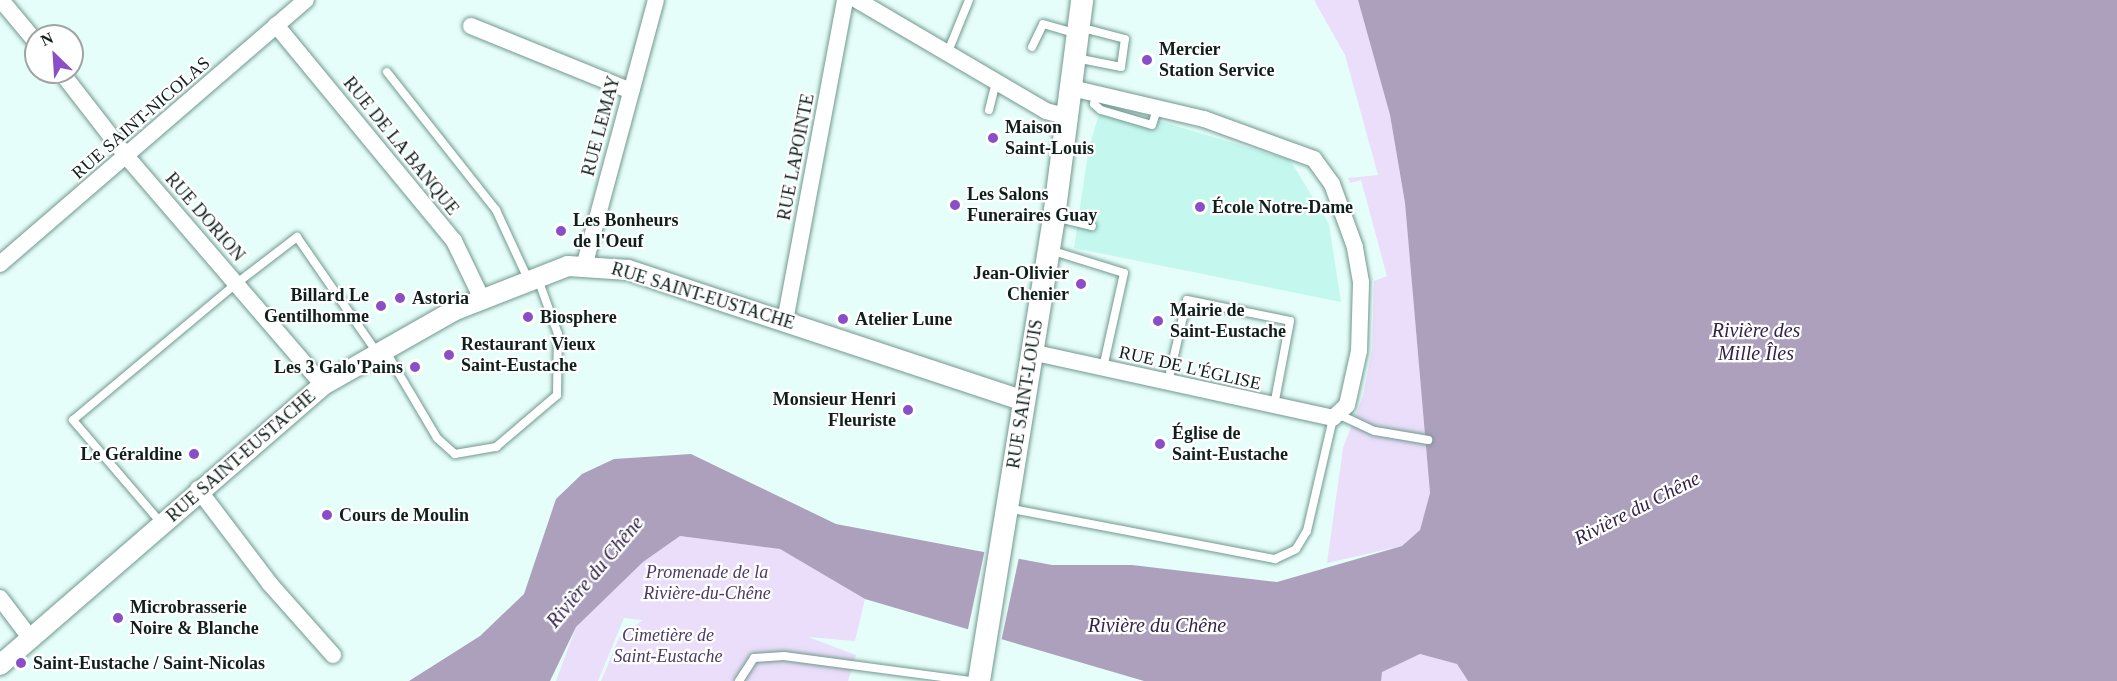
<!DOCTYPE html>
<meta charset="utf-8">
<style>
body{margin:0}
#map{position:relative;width:2117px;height:681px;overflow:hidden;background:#e6fef9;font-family:Georgia,serif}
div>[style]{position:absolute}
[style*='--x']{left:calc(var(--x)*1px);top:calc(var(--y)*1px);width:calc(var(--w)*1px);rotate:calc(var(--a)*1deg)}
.built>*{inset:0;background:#c4f8ee}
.green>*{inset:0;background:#eadefa}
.water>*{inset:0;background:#aca0bd}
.pier>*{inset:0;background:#e6fef9;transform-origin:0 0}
.roads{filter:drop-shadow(0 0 2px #719890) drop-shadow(0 0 2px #719890)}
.service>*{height:8px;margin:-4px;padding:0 4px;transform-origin:4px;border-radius:4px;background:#fff}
.minor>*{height:16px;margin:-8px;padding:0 8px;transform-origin:8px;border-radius:8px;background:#fff}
.tertiary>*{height:20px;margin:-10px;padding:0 10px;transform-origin:10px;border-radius:10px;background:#fff}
.secondary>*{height:22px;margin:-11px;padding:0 11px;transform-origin:11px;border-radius:11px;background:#fff}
.dots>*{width:16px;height:16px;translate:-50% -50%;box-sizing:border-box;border:3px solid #fff;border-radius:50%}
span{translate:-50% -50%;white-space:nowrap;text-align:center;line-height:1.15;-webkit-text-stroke:4.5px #fff;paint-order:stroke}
.poi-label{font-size:18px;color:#0f1f1c;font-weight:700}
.left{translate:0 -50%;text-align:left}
.right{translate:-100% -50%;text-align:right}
.street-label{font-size:18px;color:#0f1f1c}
.park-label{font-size:18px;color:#4d3a64;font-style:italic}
.water-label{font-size:20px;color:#342149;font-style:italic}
.north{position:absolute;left:24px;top:24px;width:60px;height:60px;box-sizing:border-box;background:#fff;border:2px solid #9fa5a4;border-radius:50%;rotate:335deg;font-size:16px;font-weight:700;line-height:24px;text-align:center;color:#0f1f1c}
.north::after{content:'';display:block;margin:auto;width:21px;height:27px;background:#8a4fc6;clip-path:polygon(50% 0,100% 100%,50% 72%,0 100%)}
</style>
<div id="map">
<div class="built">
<i style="clip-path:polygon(1102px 104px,1290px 160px,1329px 224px,1341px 302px,1074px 248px,1089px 147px)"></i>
</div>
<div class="green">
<i style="clip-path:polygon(1314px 0,1358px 0,1390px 115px,1405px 203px,1430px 493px,1420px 530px,1402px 546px,1327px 563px,1343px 448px,1363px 396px,1372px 349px,1374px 281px,1387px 276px,1361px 180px,1350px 183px,1348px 178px,1378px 175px,1345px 55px)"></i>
<i style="clip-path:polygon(680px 536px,780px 549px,865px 599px,855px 641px,808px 637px,856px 655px,848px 681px,601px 681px,619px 638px,643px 620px,624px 618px,598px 681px,556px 681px,576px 627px,643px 562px)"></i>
<i style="clip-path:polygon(1420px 654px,1457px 664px,1468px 681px,1381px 681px,1381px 672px)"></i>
</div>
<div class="water">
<i style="clip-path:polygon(1358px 0,2117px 0,2117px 681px,1468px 681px,1457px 664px,1420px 654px,1382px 672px,1381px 681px,1144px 681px,865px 599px,780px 549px,680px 536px,643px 562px,576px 627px,550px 681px,409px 681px,480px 636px,524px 594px,556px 499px,582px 474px,614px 459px,691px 454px,836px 524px,1052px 565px,1132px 565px,1277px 582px,1402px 546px,1420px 530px,1430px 493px,1405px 203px,1390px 115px)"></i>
</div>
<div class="pier">
<i style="left:985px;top:549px;width:35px;height:85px;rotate:12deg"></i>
</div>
<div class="roads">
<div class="service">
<i style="--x:1032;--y:47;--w:25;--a:-64"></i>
<i style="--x:1043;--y:24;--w:33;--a:16"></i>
<i style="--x:947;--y:54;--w:58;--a:-67.8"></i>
<i style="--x:1076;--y:58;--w:46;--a:11.3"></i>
<i style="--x:1121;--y:67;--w:28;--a:-82"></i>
<i style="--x:1125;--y:39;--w:48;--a:-165.4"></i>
<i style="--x:387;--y:72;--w:176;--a:51.7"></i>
<i style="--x:496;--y:210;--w:76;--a:65.1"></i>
<i style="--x:1096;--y:93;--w:11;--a:100"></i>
<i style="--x:1094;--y:104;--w:9;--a:41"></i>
<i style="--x:1101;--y:110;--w:53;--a:16.4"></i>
<i style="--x:1152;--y:125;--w:20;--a:-72"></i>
<i style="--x:989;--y:110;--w:29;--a:-76"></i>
<i style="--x:1055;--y:217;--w:38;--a:14"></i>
<i style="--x:1050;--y:250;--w:77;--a:17.3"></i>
<i style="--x:1124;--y:273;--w:97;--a:102.5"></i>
<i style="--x:385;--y:350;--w:102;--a:59.4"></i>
<i style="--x:437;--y:438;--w:24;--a:42"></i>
<i style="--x:455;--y:454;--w:42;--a:-9.7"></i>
<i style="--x:496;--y:447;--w:80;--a:-40.4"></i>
<i style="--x:557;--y:395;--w:61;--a:-89.1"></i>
<i style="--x:558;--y:334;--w:59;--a:-110"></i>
<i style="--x:1168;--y:382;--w:84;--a:-77"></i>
<i style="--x:1187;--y:300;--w:105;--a:11.5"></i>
<i style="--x:1290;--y:321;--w:86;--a:100.7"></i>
<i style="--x:1340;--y:415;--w:38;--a:25"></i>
<i style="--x:1375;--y:431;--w:54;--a:9.6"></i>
<i style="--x:1007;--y:508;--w:273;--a:10.8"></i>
<i style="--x:1275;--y:559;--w:23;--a:-25"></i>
<i style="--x:1296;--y:549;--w:21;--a:-59"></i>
<i style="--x:1307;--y:531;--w:116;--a:-77"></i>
<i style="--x:162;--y:524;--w:137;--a:-130.6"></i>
<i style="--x:73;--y:420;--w:214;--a:-39.9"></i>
<i style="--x:237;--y:283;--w:76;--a:-37.5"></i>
<i style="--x:297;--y:237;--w:142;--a:55.3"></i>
<i style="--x:739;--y:681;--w:27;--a:-57"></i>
<i style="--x:754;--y:658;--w:30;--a:-4"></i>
<i style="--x:784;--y:656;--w:190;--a:7.6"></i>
</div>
<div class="minor">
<i style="--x:1;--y:0;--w:55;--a:50.2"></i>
<i style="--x:857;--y:0;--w:219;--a:30.4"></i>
<i style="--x:1046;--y:111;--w:23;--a:15"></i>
<i style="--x:276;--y:25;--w:280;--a:50.5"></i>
<i style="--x:454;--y:241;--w:64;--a:64.2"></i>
<i style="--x:471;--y:26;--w:173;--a:22.1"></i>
<i style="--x:61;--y:72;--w:108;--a:52.2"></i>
<i style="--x:127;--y:157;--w:301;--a:49.3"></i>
<i style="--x:585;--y:263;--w:272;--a:-74.9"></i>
<i style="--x:0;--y:264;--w:404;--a:-40.8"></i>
<i style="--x:785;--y:321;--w:327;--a:-79.4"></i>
<i style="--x:1031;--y:352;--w:309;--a:12.3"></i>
<i style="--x:1333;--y:418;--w:19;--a:-43"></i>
<i style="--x:1347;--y:405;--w:55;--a:-77.5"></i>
<i style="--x:1359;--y:351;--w:69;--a:-88.3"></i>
<i style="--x:1361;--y:282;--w:36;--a:-100"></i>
<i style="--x:1355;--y:247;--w:67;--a:-110.1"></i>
<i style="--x:1332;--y:184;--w:31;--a:-126"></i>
<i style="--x:1314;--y:159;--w:117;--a:-160"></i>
<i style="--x:1204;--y:119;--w:136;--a:-166.8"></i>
<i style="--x:198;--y:489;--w:119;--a:52.8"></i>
<i style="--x:270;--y:584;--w:95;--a:48.4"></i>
<i style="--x:0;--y:598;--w:51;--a:52.9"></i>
</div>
<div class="tertiary">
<i style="--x:0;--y:665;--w:427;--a:-40.9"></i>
<i style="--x:323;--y:385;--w:150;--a:-29.6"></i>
<i style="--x:453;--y:311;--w:123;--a:-21.4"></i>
<i style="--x:568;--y:266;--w:60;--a:3.8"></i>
<i style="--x:628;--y:270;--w:416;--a:18.3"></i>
</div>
<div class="secondary">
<i style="--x:979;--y:681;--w:470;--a:-80.8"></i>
<i style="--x:1054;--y:217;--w:219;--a:-82.6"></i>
</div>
</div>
<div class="dots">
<i style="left:1147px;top:60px;background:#8a4fc6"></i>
<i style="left:993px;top:138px;background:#8a4fc6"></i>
<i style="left:955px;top:205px;background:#8a4fc6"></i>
<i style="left:1200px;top:207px;background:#8a4fc6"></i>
<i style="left:561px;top:231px;background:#8a4fc6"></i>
<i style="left:1081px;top:284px;background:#8a4fc6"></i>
<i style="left:400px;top:298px;background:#8a4fc6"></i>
<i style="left:381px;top:306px;background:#8a4fc6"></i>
<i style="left:528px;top:317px;background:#8a4fc6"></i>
<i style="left:843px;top:319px;background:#8a4fc6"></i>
<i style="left:1158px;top:321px;background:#8a4fc6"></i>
<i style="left:449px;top:355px;background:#8a4fc6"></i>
<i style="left:415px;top:367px;background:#8a4fc6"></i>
<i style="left:908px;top:410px;background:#8a4fc6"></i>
<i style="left:1160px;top:444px;background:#8a4fc6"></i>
<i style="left:194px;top:454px;background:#8a4fc6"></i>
<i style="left:327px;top:515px;background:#8a4fc6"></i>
<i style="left:118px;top:618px;background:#8a4fc6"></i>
<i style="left:21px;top:663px;background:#8a4fc6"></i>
</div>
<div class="poi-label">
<span class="left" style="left:1159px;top:60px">Mercier<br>Station Service</span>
<span class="left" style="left:1005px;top:138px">Maison<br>Saint-Louis</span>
<span class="left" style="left:967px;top:205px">Les Salons<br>Funeraires Guay</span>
<span class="left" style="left:1212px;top:207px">École Notre-Dame</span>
<span class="left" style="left:573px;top:231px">Les Bonheurs<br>de l'Oeuf</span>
<span class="right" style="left:1069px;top:284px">Jean-Olivier<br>Chenier</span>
<span class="right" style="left:369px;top:306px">Billard Le<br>Gentilhomme</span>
<span class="left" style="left:412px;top:298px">Astoria</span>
<span class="left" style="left:1170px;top:321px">Mairie de<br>Saint-Eustache</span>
<span class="left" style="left:540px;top:317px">Biosphere</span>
<span class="left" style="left:855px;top:319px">Atelier Lune</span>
<span class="left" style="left:461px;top:355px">Restaurant Vieux<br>Saint-Eustache</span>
<span class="right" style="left:403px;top:367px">Les 3 Galo'Pains</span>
<span class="right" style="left:896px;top:410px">Monsieur Henri<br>Fleuriste</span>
<span class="left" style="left:1172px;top:444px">Église de<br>Saint-Eustache</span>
<span class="right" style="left:182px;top:454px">Le Géraldine</span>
<span class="left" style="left:339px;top:515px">Cours de Moulin</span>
<span class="left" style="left:130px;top:618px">Microbrasserie<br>Noire &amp; Blanche</span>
<span class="left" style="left:33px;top:663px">Saint-Eustache / Saint-Nicolas</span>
</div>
<div class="street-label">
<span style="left:141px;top:118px;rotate:-41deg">RUE SAINT-NICOLAS</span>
<span style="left:601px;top:126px;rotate:-75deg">RUE LEMAY</span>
<span style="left:401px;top:146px;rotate:51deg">RUE DE LA BANQUE</span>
<span style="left:796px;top:157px;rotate:-79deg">RUE LAPOINTE</span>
<span style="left:205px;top:217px;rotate:49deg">RUE DORION</span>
<span style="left:703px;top:296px;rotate:17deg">RUE SAINT-EUSTACHE</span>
<span style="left:1190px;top:368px;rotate:13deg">RUE DE L'ÉGLISE</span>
<span style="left:1025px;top:394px;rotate:-81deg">RUE SAINT-LOUIS</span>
<span style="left:241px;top:456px;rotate:-41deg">RUE SAINT-EUSTACHE</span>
</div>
<div class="park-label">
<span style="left:707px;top:583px">Promenade de la<br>Rivière-du-Chêne</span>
<span style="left:668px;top:646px">Cimetière de<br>Saint-Eustache</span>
</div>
<div class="water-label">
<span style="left:1756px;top:342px">Rivière des<br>Mille Îles</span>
<span style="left:1637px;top:508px;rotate:-27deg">Rivière du Chêne</span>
<span style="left:595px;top:572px;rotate:-50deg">Rivière du Chêne</span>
<span style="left:1157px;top:625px">Rivière du Chêne</span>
</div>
<div class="north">N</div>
</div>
